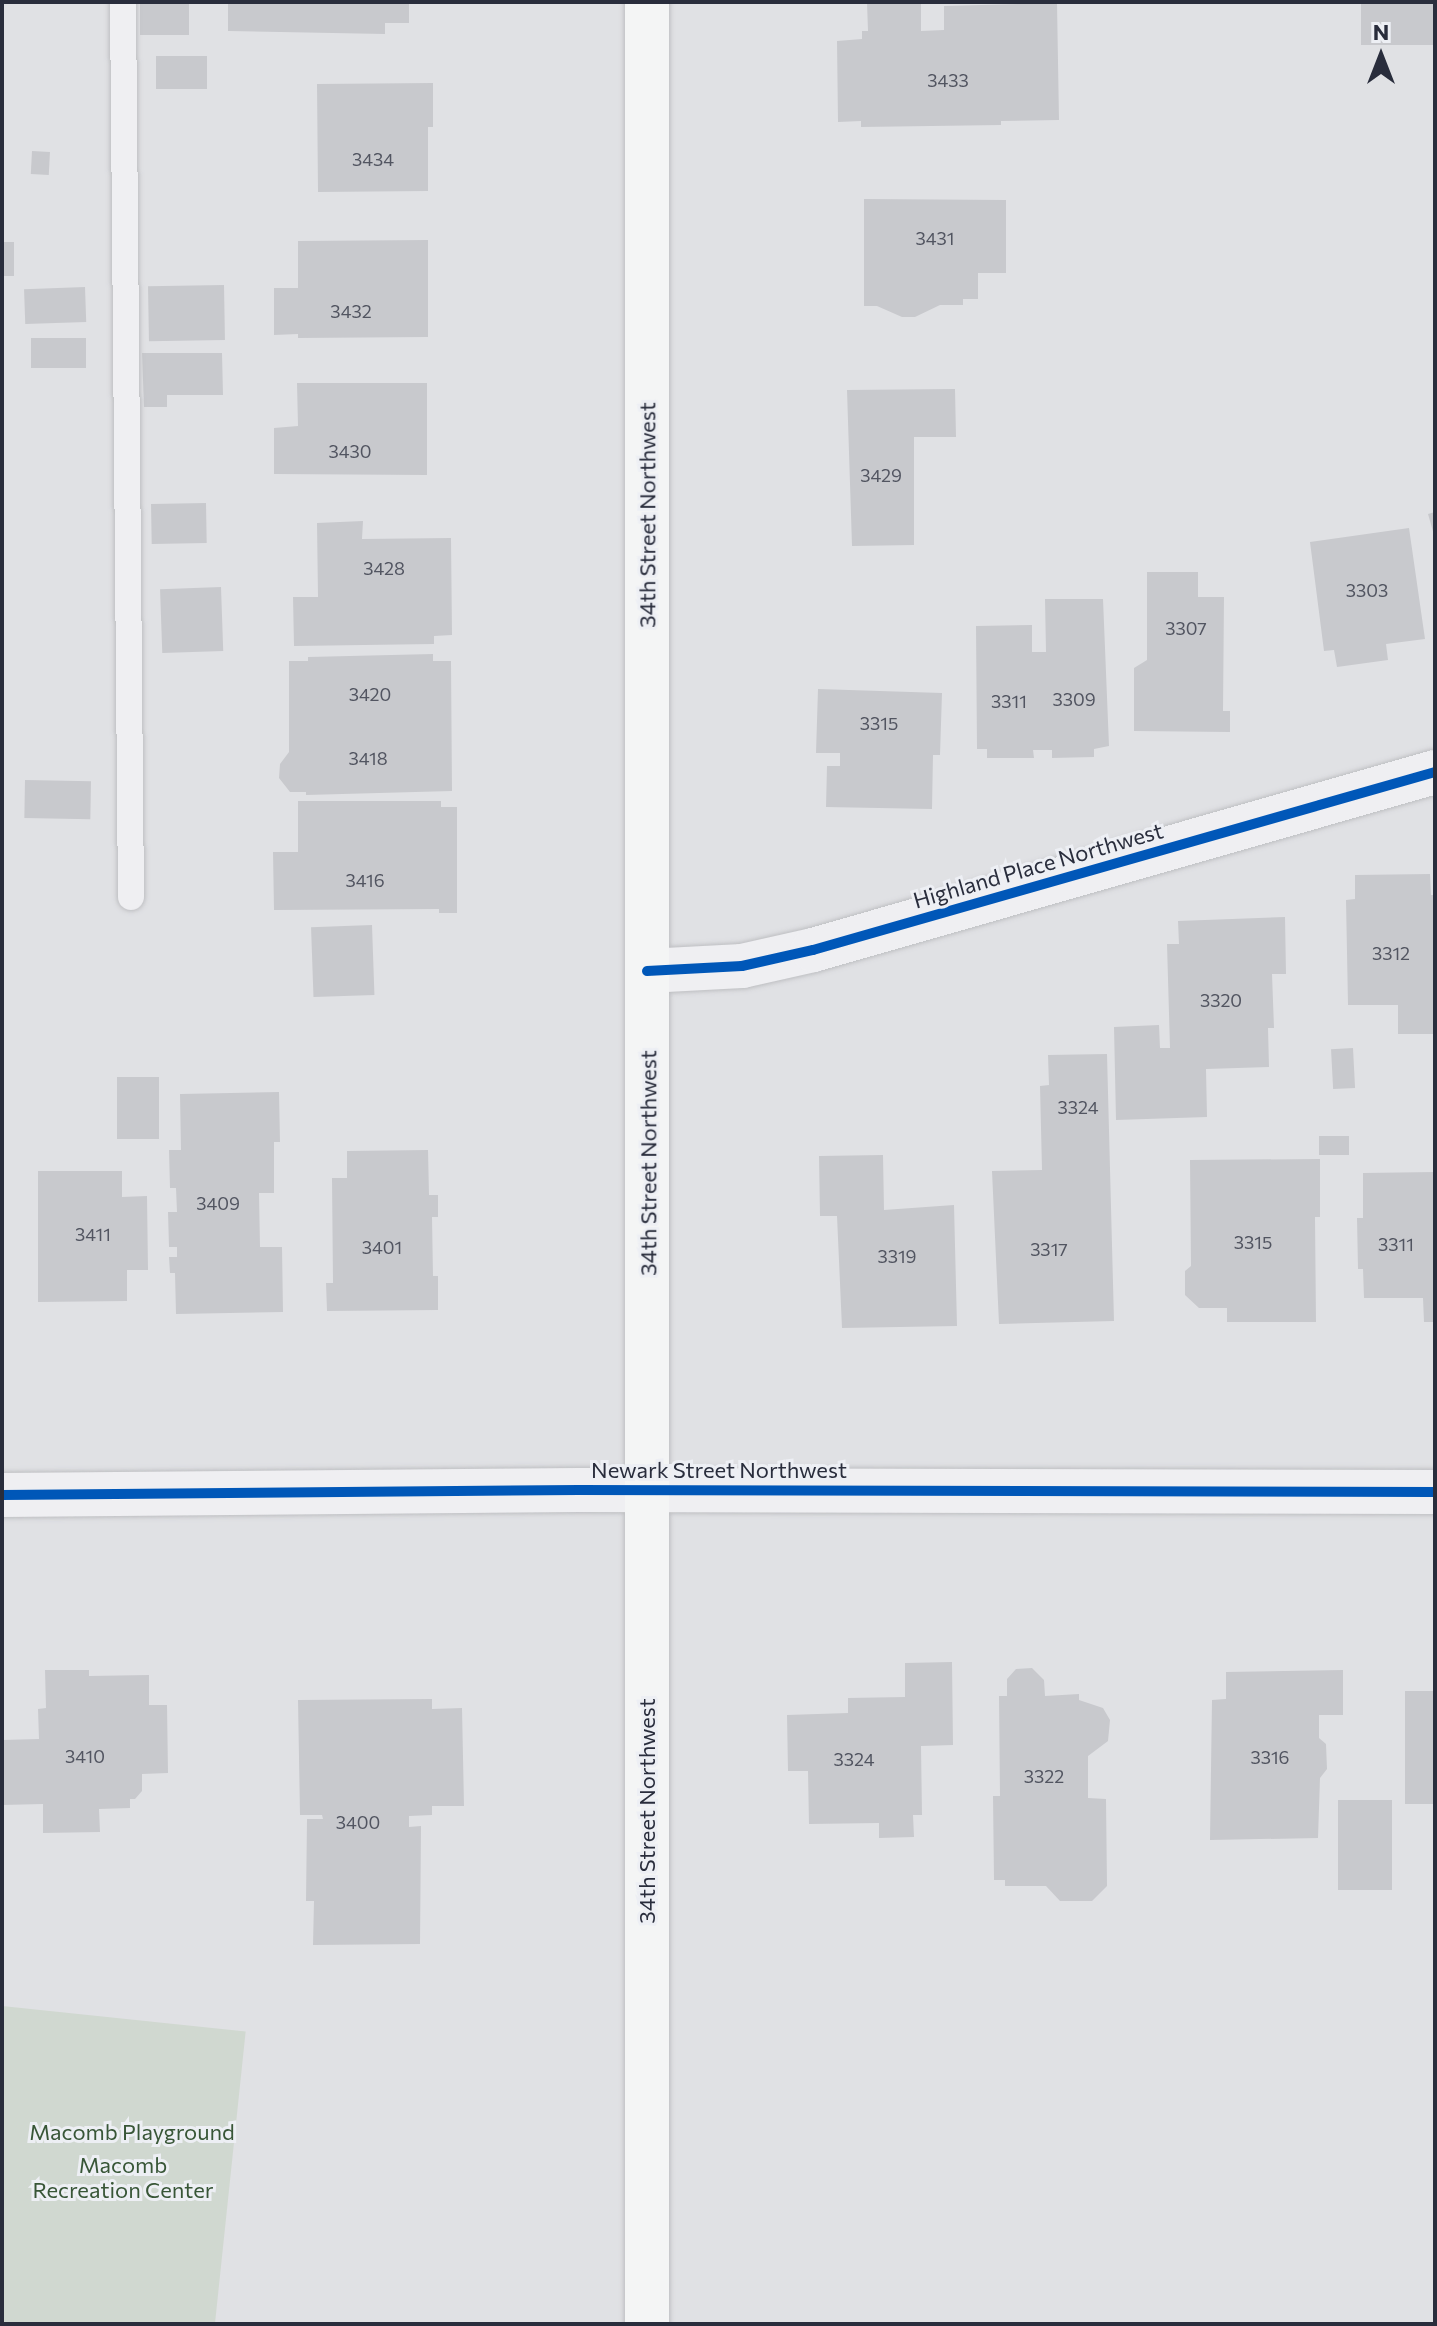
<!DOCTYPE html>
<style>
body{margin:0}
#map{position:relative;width:1437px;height:2326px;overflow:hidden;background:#e0e1e4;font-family:Commissioner,sans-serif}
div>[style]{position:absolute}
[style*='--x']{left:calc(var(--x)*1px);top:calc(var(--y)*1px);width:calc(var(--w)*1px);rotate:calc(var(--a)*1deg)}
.green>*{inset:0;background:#d0d8d0;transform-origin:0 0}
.building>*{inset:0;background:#c8c9cd;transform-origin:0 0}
.roads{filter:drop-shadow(0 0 2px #bebfc2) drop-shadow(0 0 2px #bebfc2)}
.service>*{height:26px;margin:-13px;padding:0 13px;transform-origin:13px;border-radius:13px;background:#efeff2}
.minor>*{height:44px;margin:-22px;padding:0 22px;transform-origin:22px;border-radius:22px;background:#efeff2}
.secondary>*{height:44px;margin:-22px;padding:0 22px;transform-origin:22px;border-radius:22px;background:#f4f5f5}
.cycleway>*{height:10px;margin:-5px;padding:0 5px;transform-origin:5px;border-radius:5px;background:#0057b8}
span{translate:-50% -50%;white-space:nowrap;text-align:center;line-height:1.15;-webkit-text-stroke:6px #edeff4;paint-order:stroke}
.number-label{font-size:18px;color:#525561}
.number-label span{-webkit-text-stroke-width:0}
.street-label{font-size:22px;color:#292d3c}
.park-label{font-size:22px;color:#385637}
.frame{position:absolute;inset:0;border:4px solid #292d3c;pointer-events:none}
.north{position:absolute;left:1341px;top:16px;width:80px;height:80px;-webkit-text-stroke:6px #edeff4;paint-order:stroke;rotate:0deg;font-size:22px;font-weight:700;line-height:32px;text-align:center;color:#292d3c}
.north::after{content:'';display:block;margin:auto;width:28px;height:36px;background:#292d3c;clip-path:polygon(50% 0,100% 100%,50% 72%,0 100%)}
</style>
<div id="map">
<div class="green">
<i style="left:2px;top:2006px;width:245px;height:318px;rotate:6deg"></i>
</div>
<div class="building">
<i style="left:140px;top:2px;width:49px;height:33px"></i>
<i style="clip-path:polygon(228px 2px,409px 2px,409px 23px,385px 23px,385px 34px,228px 31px)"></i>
<i style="clip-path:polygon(867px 2px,921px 2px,921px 31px,944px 30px,944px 6px,1057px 3px,1059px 120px,1001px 121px,1001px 125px,861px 127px,861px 121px,838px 122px,837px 41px,862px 39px,862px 31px,868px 31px)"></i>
<i style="left:1361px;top:2px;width:74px;height:43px"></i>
<i style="left:156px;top:56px;width:51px;height:33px"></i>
<i style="clip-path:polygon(433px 83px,433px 127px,428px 127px,428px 191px,318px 192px,317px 84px)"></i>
<i style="left:32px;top:151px;width:18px;height:23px;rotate:3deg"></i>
<i style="clip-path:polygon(864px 199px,1006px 200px,1006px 273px,978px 273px,978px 299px,963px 299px,963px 305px,940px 305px,915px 317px,902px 317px,877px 306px,864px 306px)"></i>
<i style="clip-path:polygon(428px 240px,428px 337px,298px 338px,298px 334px,274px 335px,274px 288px,298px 288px,298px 241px)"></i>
<i style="left:2px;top:242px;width:12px;height:34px"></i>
<i style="left:224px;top:285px;width:55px;height:76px;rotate:89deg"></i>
<i style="left:85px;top:287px;width:35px;height:61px;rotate:88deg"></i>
<i style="left:86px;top:338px;width:30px;height:55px;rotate:90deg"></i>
<i style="clip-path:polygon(142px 353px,222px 353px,223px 395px,167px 395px,167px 407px,144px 407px)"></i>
<i style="clip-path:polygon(297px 383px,427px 383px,427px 475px,274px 474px,274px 428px,298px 426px)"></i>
<i style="clip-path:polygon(955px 389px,956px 437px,914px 437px,914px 545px,852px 546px,847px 390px)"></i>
<i style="left:206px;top:503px;width:40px;height:55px;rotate:89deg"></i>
<i style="clip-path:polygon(1435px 512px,1435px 535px,1434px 535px,1428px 514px)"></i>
<i style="clip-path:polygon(363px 521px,362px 539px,451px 538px,452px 635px,434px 636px,434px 644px,294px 646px,293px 597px,318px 597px,317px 523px)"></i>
<i style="clip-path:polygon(1409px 528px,1425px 639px,1386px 644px,1388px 660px,1337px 667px,1334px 650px,1324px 651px,1310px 542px)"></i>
<i style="clip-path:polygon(1147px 572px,1198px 572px,1198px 597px,1224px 597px,1223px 711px,1230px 711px,1230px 732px,1134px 731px,1134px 668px,1147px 660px)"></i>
<i style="left:221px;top:587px;width:64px;height:61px;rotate:88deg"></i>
<i style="clip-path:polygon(1045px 599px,1103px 599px,1109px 746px,1094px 749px,1094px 757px,1052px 758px,1052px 750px,1033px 750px,1034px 758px,987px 758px,987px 749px,977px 749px,976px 626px,1032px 625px,1032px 652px,1046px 652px)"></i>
<i style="clip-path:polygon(433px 654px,433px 661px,451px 661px,452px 791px,306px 795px,306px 792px,290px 792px,279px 778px,280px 764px,289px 752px,289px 661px,308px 661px,308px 657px)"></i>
<i style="clip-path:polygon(818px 689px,942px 693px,940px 755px,933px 755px,932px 809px,826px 807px,827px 766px,840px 766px,840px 753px,816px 753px)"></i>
<i style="left:25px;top:780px;width:66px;height:38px;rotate:1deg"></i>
<i style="clip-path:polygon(298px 801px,441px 801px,441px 807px,457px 807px,457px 913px,439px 913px,439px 909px,274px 910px,273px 852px,298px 852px)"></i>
<i style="clip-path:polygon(1430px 874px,1431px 895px,1435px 895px,1435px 1034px,1398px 1034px,1398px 1005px,1348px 1005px,1346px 900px,1355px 899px,1355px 875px)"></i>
<i style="clip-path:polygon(1285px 917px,1286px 974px,1272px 974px,1274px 1028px,1268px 1028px,1269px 1067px,1206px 1069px,1207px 1117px,1116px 1120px,1114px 1027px,1159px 1025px,1160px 1048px,1170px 1048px,1167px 944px,1179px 944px,1178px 921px)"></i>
<i style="left:372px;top:925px;width:70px;height:61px;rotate:88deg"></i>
<i style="left:1353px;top:1048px;width:40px;height:22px;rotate:87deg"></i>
<i style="clip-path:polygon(1107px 1054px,1114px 1321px,999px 1324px,992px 1171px,1042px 1170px,1040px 1086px,1049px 1085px,1048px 1055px)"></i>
<i style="left:117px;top:1077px;width:42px;height:62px"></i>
<i style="clip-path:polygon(279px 1092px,280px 1142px,274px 1142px,274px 1193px,259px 1193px,260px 1247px,282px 1247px,283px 1312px,176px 1314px,175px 1273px,170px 1273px,169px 1257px,177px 1257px,177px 1247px,169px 1247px,168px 1212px,177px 1212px,176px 1188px,170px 1188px,169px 1150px,181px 1150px,180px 1094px)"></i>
<i style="left:1319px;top:1136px;width:30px;height:19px"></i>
<i style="clip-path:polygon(428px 1150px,429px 1195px,438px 1195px,438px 1217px,432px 1217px,433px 1276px,438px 1276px,438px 1310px,327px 1311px,326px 1283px,333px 1283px,332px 1178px,347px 1178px,347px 1151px)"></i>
<i style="clip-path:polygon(883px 1155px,884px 1210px,954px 1205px,957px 1326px,842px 1328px,837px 1216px,820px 1216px,819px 1156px)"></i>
<i style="clip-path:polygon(1320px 1159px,1320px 1217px,1315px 1217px,1316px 1322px,1227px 1322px,1227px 1308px,1199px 1308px,1185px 1295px,1185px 1271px,1191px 1266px,1190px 1160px)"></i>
<i style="clip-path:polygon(38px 1171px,122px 1171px,122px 1197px,147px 1196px,148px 1270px,127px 1270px,127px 1301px,38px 1302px)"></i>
<i style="clip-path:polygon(1435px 1172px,1435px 1322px,1424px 1322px,1423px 1298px,1364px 1298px,1363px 1269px,1358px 1269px,1357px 1218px,1363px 1218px,1363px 1173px)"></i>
<i style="clip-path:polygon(952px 1662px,953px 1745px,921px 1746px,922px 1815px,913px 1815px,914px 1837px,879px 1838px,879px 1823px,809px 1824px,808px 1771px,788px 1771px,787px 1715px,848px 1713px,848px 1698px,905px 1697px,905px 1663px)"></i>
<i style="clip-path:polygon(1032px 1668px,1044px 1680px,1045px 1696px,1079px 1694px,1079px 1700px,1103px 1708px,1110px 1720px,1108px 1741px,1088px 1756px,1088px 1798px,1106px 1799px,1107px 1886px,1092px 1901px,1060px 1901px,1046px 1886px,1005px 1886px,1005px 1880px,994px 1880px,993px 1796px,1000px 1796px,999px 1696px,1007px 1696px,1007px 1679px,1016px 1669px)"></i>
<i style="clip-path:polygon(45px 1670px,89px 1670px,89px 1676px,149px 1675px,149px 1705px,167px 1705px,168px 1773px,142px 1774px,142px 1791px,135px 1799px,130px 1799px,130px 1808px,99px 1809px,100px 1832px,43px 1833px,43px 1804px,2px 1805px,2px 1740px,39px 1739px,38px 1709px,46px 1708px)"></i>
<i style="clip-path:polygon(1343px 1670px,1343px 1715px,1319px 1715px,1319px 1738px,1326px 1744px,1327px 1769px,1320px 1778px,1318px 1838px,1210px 1840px,1212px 1700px,1226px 1699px,1226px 1672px)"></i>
<i style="left:1405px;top:1691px;width:30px;height:113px"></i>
<i style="clip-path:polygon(432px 1699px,432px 1709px,462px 1708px,464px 1806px,432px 1806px,432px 1815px,409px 1816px,409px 1827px,421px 1826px,420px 1944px,313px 1945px,314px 1901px,306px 1901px,307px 1819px,323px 1819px,322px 1815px,300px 1815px,298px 1700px)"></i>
<i style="left:1392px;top:1800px;width:90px;height:54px;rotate:90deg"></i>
</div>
<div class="roads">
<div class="service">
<i style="--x:123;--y:2;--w:895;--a:89.49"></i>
</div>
<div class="minor">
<i style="--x:647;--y:971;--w:95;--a:-3"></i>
<i style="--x:742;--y:966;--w:73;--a:-12.7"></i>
<i style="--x:813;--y:950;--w:647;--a:-15.97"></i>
<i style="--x:2;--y:1495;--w:577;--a:-0.5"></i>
<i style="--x:579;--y:1490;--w:856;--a:0.13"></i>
</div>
<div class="secondary">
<i style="--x:647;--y:2;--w:2322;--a:90"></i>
</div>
</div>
<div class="cycleway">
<i style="--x:647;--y:971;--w:95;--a:-3"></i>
<i style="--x:742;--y:966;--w:73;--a:-12.7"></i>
<i style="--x:813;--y:950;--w:647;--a:-15.97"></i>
<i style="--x:2;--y:1495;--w:577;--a:-0.5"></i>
<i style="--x:579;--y:1490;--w:856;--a:0.13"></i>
</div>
<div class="number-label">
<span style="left:948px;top:80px">3433</span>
<span style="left:373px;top:159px">3434</span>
<span style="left:935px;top:238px">3431</span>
<span style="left:351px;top:311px">3432</span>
<span style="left:350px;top:451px">3430</span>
<span style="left:881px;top:475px">3429</span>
<span style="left:384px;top:568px">3428</span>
<span style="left:1367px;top:590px">3303</span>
<span style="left:1186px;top:628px">3307</span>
<span style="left:370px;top:694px">3420</span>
<span style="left:1074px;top:699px">3309</span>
<span style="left:1009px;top:701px">3311</span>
<span style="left:879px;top:723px">3315</span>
<span style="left:368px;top:758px">3418</span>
<span style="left:365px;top:880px">3416</span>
<span style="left:1391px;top:953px">3312</span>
<span style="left:1221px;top:1000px">3320</span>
<span style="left:1078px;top:1107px">3324</span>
<span style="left:218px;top:1203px">3409</span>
<span style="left:93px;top:1234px">3411</span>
<span style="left:1253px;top:1242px">3315</span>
<span style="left:1396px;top:1244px">3311</span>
<span style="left:382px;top:1247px">3401</span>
<span style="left:1049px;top:1249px">3317</span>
<span style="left:897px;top:1256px">3319</span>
<span style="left:85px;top:1756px">3410</span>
<span style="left:1270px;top:1757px">3316</span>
<span style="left:854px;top:1759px">3324</span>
<span style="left:1044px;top:1776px">3322</span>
<span style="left:358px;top:1822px">3400</span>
</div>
<div class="street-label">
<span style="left:647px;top:515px;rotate:-90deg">34th Street Northwest</span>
<span style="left:1038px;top:865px;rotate:-16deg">Highland Place Northwest</span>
<span style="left:648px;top:1163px;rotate:-90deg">34th Street Northwest</span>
<span style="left:719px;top:1470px">Newark Street Northwest</span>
<span style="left:647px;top:1811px;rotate:-90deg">34th Street Northwest</span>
</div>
<div class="park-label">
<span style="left:132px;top:2132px">Macomb Playground</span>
<span style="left:123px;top:2177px">Macomb<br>Recreation Center</span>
</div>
<div class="frame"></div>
<div class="north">N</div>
</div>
